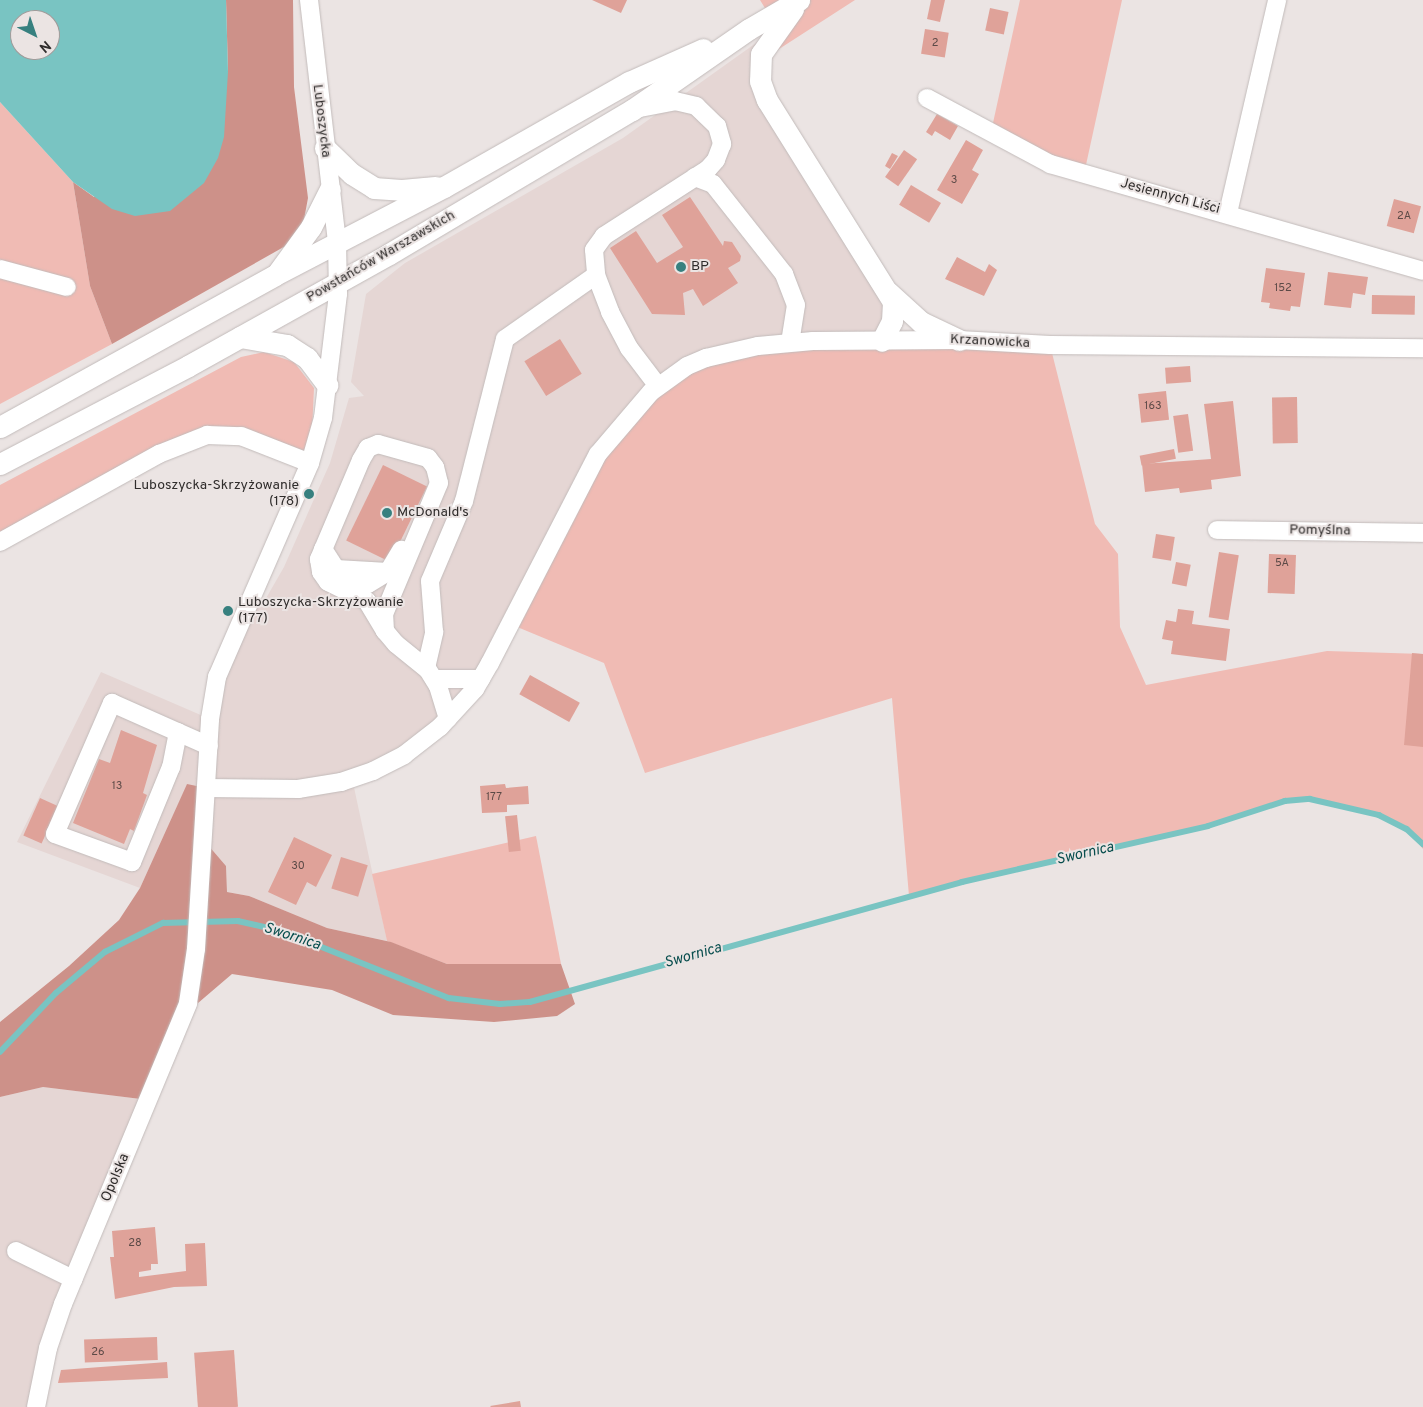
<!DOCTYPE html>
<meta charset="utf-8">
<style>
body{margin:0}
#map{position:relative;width:1423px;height:1407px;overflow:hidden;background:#ebe4e3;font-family:Overpass,sans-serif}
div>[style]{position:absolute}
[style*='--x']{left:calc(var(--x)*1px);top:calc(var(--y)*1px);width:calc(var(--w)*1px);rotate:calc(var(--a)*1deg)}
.built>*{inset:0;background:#e5d6d4}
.green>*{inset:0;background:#f0bbb4}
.forest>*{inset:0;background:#cd9189}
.water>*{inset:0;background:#79c4c2}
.stream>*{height:5.5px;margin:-2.75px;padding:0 2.75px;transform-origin:2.75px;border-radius:2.75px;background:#79c4c2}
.building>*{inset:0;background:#dfa299;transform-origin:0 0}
.roads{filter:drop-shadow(0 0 1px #c2bbba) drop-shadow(0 0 1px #c2bbba)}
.minor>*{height:18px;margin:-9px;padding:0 9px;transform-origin:9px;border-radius:9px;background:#fff}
.major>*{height:21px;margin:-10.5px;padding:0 10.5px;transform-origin:10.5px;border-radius:10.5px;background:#fff}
.dots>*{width:14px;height:14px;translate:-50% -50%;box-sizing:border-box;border:2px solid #ebe4e3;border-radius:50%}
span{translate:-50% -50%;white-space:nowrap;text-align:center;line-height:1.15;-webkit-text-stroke:4px #ebe4e3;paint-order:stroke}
.number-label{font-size:11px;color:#5c4a47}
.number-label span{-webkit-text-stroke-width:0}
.street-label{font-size:14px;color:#302d2c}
.poi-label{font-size:14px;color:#302d2c}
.left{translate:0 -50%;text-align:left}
.right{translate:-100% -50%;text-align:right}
.water-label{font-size:15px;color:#074d4d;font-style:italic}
.north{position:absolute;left:10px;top:10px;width:50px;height:50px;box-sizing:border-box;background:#ebe4e3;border:1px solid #a09b9a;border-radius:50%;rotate:139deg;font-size:14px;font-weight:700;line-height:20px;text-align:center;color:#302d2c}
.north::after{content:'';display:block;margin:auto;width:18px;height:22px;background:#37807f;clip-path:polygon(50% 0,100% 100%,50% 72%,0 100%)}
</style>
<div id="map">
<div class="built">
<i style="clip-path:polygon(777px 28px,760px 81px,887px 291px,882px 341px,706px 358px,458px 709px,352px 778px,387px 941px,327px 928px,249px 896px,227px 892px,226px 866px,202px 838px,187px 785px,140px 888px,17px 842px,101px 672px,210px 719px,235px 630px,265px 600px,284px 567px,330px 463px,349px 398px,364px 396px,351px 382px,366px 294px,405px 263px,623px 138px)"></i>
<i style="clip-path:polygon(43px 1087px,149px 1100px,95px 1228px,36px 1407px,0 1407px,0 1097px)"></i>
</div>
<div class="green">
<i style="clip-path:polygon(760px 0,855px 0,759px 62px,777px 28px)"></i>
<i style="clip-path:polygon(1020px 0,1122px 0,1084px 174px,991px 132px)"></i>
<i style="clip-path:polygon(0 102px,73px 182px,90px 286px,112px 344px,0 404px)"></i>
<i style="clip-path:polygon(1050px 345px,1095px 524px,1118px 554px,1120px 627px,1146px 685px,1327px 651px,1423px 654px,1423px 849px,1407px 829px,1379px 815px,1310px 799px,1285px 801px,1208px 826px,909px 896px,892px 698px,645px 773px,604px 663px,510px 624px,632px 410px,729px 350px)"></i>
<i style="clip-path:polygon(264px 352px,294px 362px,314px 388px,312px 431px,304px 451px,207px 435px,0 542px,0 485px,241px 357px)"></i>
<i style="clip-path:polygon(536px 836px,561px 964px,447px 964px,387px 941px,372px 874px)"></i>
</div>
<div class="forest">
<i style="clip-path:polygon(226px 0,293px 0,294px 87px,308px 198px,303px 225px,289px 244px,112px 344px,90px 286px,73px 182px,94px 197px,228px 72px)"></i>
<i style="clip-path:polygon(187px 784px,206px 788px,202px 838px,226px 866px,227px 892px,249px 896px,327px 928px,391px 942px,447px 964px,561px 964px,575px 1004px,557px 1016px,494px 1022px,393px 1015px,332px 990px,232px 974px,184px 1015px,149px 1100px,43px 1087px,0 1097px,0 1022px,69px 966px,119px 920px,140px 888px)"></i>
</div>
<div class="water">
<i style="clip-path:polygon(evenodd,0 0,226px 0,228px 72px,224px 137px,218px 158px,204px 183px,170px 211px,135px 216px,112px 209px,73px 182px,0 102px,0 0,20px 20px,50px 20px,50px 50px,20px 50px,20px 20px)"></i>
</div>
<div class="stream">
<i style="--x:0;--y:1052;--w:81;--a:-46.5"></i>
<i style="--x:56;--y:993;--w:64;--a:-39.9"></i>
<i style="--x:105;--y:952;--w:65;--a:-26.6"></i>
<i style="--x:163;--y:923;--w:75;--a:-1.5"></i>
<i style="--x:238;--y:921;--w:45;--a:12.8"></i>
<i style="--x:282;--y:931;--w:180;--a:21.9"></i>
<i style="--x:449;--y:998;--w:51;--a:6.7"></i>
<i style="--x:500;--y:1004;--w:30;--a:-4"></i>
<i style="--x:530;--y:1002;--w:448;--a:-15.5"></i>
<i style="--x:962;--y:882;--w:252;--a:-12.8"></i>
<i style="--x:1208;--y:826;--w:81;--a:-18"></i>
<i style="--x:1285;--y:801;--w:25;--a:-5"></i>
<i style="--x:1310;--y:799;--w:71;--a:13.1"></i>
<i style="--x:1379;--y:815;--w:31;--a:27"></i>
<i style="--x:1407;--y:829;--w:22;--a:43"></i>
</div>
<div class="building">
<i style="clip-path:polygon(592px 0,627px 0,621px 13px)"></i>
<i style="clip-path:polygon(931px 0,945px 0,940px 22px,927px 19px)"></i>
<i style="left:990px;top:8px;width:19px;height:23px;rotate:12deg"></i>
<i style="left:925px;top:29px;width:24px;height:25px;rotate:9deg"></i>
<i style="clip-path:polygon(937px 114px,958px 126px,950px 140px,935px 131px,932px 136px,926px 132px)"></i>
<i style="clip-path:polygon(966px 140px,983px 150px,972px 170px,979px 174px,962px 204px,937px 190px)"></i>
<i style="left:904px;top:150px;width:16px;height:33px;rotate:35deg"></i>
<i style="clip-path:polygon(892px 153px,898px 156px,890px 169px,885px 166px)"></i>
<i style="left:911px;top:185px;width:35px;height:23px;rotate:31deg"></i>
<i style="clip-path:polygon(690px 197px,723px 246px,724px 241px,732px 242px,741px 256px,740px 261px,728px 268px,738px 283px,703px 306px,693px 289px,683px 293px,685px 315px,652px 314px,610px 248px,636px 231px,657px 263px,683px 247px,662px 215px)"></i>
<i style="left:1394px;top:199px;width:28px;height:28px;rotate:15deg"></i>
<i style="clip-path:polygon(957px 257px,985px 272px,989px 264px,997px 270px,984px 296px,945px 279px)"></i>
<i style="clip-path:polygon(1266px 268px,1305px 273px,1300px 307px,1291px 306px,1290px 311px,1269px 308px,1270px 303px,1261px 302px)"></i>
<i style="clip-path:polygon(1328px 272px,1368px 277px,1365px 295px,1353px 293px,1351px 308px,1324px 305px)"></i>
<i style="left:1372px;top:295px;width:43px;height:19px;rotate:1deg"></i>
<i style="left:560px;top:339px;width:41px;height:42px;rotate:58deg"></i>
<i style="left:1190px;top:366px;width:16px;height:25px;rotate:86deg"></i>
<i style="left:1166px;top:391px;width:29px;height:28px;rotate:84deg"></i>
<i style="left:1297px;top:397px;width:46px;height:25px;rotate:89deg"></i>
<i style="clip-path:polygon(1233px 401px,1241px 476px,1211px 480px,1212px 489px,1180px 493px,1179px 488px,1145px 492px,1142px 464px,1211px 459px,1204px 404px)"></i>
<i style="left:1188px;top:414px;width:37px;height:15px;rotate:82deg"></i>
<i style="left:1174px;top:449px;width:10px;height:35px;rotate:79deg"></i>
<i style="left:383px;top:465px;width:49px;height:84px;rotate:26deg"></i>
<i style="left:1156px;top:534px;width:19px;height:24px;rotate:9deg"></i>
<i style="left:1219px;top:552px;width:20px;height:66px;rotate:9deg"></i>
<i style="left:1269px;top:554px;width:27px;height:39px;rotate:2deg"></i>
<i style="left:1176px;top:562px;width:15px;height:22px;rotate:11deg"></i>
<i style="clip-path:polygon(1178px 609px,1194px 611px,1192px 624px,1230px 629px,1226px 661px,1171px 654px,1173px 641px,1162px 639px,1166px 620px,1176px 622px)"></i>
<i style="clip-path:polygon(1412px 653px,1423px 654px,1423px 747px,1404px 745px)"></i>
<i style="left:530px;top:675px;width:57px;height:22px;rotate:29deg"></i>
<i style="clip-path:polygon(121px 730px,157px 745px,143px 793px,147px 795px,134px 831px,130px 829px,124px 844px,73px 823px,99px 759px,110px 763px)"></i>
<i style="clip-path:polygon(505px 784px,506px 788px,528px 786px,529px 804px,507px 805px,507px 812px,482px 813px,480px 786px)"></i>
<i style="left:40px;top:798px;width:20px;height:41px;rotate:24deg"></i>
<i style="left:517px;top:815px;width:36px;height:12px;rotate:84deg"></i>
<i style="clip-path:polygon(294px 837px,332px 855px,316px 887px,307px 882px,296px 905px,268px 892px)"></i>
<i style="left:341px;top:857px;width:28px;height:33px;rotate:17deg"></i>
<i style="clip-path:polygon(155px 1227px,158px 1264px,151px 1264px,151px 1270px,139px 1272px,139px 1277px,186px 1271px,185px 1244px,205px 1243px,207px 1286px,174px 1287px,115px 1299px,110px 1257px,114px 1257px,112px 1231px)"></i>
<i style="left:157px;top:1337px;width:23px;height:73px;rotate:88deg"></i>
<i style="left:234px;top:1350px;width:57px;height:40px;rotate:86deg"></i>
<i style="clip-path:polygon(167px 1362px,168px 1378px,58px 1383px,61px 1370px)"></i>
<i style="clip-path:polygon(520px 1401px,521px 1407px,491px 1407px,490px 1406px)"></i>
</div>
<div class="roads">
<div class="minor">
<i style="--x:927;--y:98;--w:140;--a:28.2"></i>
<i style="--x:1050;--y:164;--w:388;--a:16"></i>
<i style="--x:640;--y:108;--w:36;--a:-11"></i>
<i style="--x:675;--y:101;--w:22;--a:13"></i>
<i style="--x:696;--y:106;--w:29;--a:44"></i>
<i style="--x:717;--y:126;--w:19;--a:74"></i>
<i style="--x:722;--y:144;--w:17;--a:111"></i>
<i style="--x:716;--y:160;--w:12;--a:132"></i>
<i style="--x:708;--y:169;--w:124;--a:147.2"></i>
<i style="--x:604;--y:236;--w:17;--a:126"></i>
<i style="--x:594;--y:250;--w:25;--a:85"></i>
<i style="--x:596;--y:275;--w:40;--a:69"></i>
<i style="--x:610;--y:312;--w:41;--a:62.2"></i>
<i style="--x:629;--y:348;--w:48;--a:52.7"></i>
<i style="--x:695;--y:177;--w:19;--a:21"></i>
<i style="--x:713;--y:184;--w:115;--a:51.7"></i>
<i style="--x:784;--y:274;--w:33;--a:69"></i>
<i style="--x:796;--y:305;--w:38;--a:99"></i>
<i style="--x:1228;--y:213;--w:219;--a:-77"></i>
<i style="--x:0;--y:269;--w:69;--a:15"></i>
<i style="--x:1217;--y:530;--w:206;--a:0.8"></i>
<i style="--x:0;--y:542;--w:182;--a:-29"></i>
<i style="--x:159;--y:454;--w:52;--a:-21.6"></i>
<i style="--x:207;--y:435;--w:34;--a:2"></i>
<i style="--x:241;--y:436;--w:74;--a:21.4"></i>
<i style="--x:323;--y:549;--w:24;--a:57"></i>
<i style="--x:336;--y:569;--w:52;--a:3.3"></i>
<i style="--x:388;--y:572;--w:26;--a:-59"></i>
<i style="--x:339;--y:573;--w:19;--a:36"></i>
<i style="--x:354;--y:584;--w:14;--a:0"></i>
<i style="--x:368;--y:584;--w:23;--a:-31"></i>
<i style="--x:385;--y:631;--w:17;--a:-93"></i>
<i style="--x:384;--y:614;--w:142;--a:-67.2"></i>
<i style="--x:439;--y:483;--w:16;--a:-104"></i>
<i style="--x:435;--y:467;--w:11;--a:-128"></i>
<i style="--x:428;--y:458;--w:52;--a:-164.4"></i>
<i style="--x:378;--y:444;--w:11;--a:158"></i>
<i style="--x:368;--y:448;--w:14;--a:120"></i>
<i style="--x:361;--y:460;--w:108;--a:113"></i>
<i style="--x:319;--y:559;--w:13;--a:81"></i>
<i style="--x:321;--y:572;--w:12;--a:55"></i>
<i style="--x:328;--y:582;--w:43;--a:26"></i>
<i style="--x:367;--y:601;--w:35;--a:59"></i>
<i style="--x:385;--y:631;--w:17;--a:50"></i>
<i style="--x:396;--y:644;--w:41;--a:39.1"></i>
<i style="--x:428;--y:670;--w:19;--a:58"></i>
<i style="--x:438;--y:686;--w:34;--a:73"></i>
<i style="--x:426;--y:668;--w:37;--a:-77"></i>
<i style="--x:434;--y:632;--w:51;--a:-94.5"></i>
<i style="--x:430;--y:581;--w:87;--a:-67"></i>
<i style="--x:464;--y:501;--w:167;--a:-75.8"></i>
<i style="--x:505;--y:339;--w:111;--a:-35.1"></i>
<i style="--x:434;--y:679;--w:47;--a:0"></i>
<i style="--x:178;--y:732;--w:36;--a:101"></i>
<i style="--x:171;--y:767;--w:103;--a:112.3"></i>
<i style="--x:132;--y:862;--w:82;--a:-160"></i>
<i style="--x:55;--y:834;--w:143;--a:-66.5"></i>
<i style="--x:112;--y:703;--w:106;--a:23.9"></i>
<i style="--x:206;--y:788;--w:92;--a:0.6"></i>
<i style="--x:298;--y:789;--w:44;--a:-9.2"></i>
<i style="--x:341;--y:782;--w:34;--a:-19"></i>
<i style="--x:373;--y:771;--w:35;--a:-27"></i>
<i style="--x:404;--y:755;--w:46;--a:-37.9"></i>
<i style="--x:440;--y:727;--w:52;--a:-47.4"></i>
<i style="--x:475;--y:689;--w:30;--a:-60"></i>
<i style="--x:490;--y:663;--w:235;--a:-62.7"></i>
<i style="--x:598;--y:454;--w:82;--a:-49.5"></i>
<i style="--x:651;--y:392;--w:44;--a:-35.8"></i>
<i style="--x:687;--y:366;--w:21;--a:-23"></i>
<i style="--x:706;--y:358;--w:53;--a:-13"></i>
<i style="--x:758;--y:346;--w:55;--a:-5.2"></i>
<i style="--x:813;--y:341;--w:146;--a:-0.4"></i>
<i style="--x:959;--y:340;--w:91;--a:3.1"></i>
<i style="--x:1050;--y:345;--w:373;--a:0.5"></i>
<i style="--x:16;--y:1251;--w:64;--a:26.2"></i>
<i style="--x:36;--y:1407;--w:60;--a:-78.5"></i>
<i style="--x:48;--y:1348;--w:46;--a:-71.2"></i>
<i style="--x:63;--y:1304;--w:326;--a:-67.4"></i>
<i style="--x:188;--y:1003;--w:55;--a:-81.6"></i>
<i style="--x:196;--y:949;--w:230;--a:-86.5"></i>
<i style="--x:210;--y:719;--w:43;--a:-80.5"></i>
<i style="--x:217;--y:677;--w:233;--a:-66.5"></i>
<i style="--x:310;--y:463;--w:47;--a:-73.9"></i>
<i style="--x:323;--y:418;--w:125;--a:-83.1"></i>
<i style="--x:338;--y:294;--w:52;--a:-91.1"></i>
<i style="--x:337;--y:242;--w:244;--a:-96.6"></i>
</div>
<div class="major">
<i style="--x:793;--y:9;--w:55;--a:125.4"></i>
<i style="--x:761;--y:54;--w:27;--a:92"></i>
<i style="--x:760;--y:81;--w:20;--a:70"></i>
<i style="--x:767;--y:100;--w:238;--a:58"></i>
<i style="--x:893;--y:302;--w:19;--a:93"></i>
<i style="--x:892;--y:321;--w:22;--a:117"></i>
<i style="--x:325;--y:148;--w:37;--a:44"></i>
<i style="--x:352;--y:174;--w:26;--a:32"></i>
<i style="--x:374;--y:188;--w:27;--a:4"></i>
<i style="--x:401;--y:190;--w:35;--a:-5"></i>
<i style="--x:279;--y:271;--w:54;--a:-54"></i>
<i style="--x:311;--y:227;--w:42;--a:-63.4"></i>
<i style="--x:888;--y:292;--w:45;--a:42.3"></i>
<i style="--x:921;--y:322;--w:42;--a:25.3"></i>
<i style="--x:240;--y:337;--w:48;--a:9.7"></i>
<i style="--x:287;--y:345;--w:24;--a:33"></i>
<i style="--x:307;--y:358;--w:34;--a:53"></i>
<i style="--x:0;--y:427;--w:314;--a:-28.9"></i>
<i style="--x:275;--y:275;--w:191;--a:-27.5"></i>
<i style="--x:444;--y:187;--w:213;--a:-29.6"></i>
<i style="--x:629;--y:82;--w:81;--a:-24"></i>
<i style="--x:0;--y:464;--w:212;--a:-27.5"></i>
<i style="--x:188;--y:366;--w:230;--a:-29.1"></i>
<i style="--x:389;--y:254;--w:282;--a:-30.7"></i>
<i style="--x:632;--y:110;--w:142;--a:-34.7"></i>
<i style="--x:749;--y:29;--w:58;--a:-30.1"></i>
</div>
</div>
<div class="dots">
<i style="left:681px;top:267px;background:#37807f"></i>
<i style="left:309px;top:494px;background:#37807f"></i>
<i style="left:387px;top:513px;background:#37807f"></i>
<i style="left:228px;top:611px;background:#37807f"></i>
</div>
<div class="number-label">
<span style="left:935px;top:43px">2</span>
<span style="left:954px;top:180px">3</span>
<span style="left:1404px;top:216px">2A</span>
<span style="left:1283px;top:288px">152</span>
<span style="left:1153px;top:406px">163</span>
<span style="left:1282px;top:563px">5A</span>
<span style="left:117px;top:786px">13</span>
<span style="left:494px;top:797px">177</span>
<span style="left:298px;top:866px">30</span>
<span style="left:135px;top:1243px">28</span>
<span style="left:98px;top:1352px">26</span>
</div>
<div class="street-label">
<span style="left:321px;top:121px;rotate:83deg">Luboszycka</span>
<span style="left:1170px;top:197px;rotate:15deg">Jesiennych Liści</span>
<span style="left:381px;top:257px;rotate:-30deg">Powstańców Warszawskich</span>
<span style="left:990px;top:342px;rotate:3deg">Krzanowicka</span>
<span style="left:1320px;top:531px;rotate:1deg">Pomyślna</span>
<span style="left:116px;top:1178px;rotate:-67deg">Opolska</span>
</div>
<div class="poi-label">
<span class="left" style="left:691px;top:267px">BP</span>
<span class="right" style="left:299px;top:494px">Luboszycka-Skrzyżowanie<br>(178)</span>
<span class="left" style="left:397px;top:513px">McDonald's</span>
<span class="left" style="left:238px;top:611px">Luboszycka-Skrzyżowanie<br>(177)</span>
</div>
<div class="water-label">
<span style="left:1085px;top:854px;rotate:-13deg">Swornica</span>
<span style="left:292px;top:937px;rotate:18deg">Swornica</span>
<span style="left:693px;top:956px;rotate:-16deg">Swornica</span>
</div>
<div class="north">N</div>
</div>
